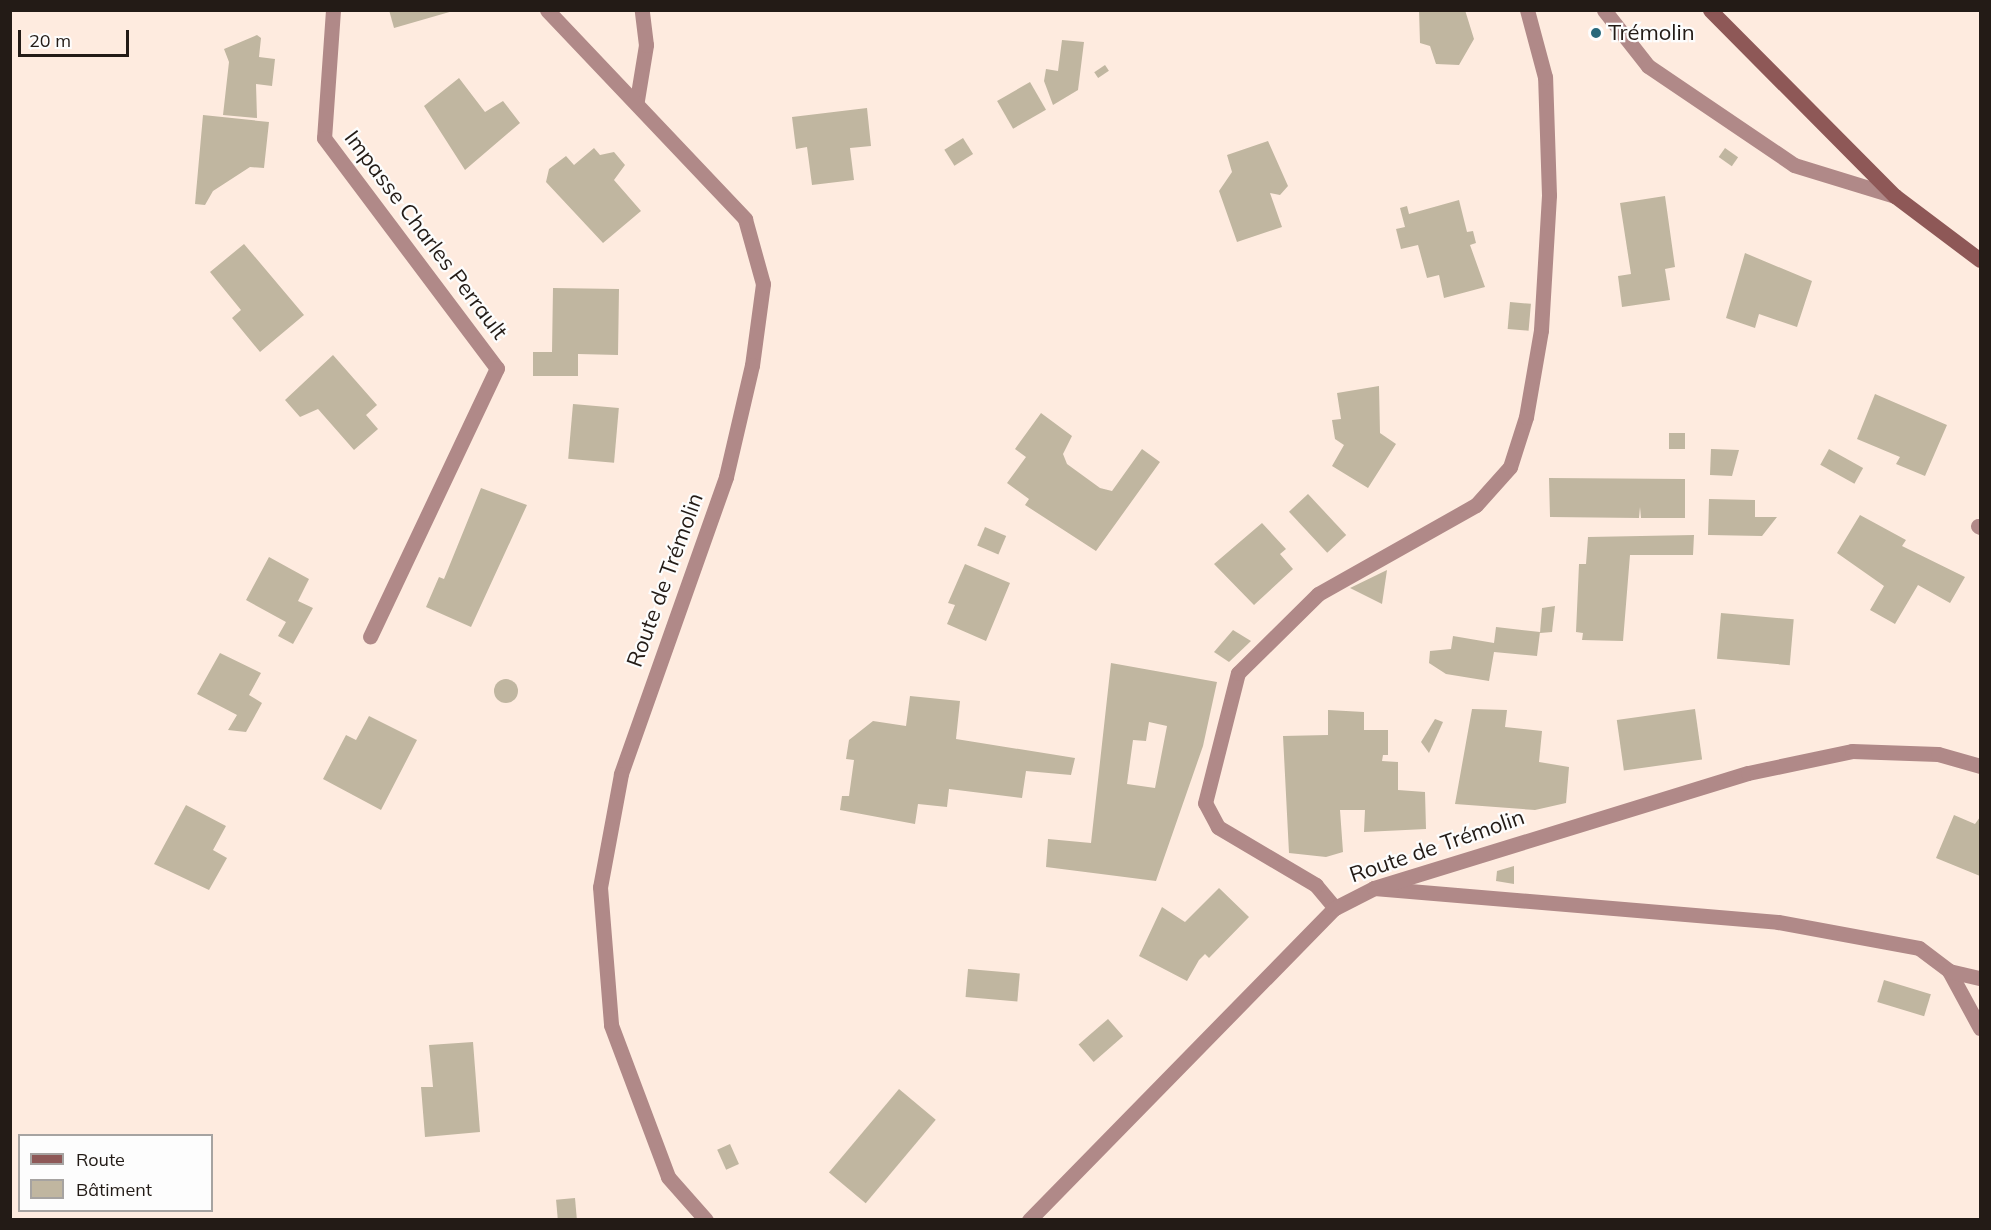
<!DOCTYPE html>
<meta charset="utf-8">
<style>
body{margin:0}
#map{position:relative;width:1991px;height:1230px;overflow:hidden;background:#feebdf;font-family:Mulish,sans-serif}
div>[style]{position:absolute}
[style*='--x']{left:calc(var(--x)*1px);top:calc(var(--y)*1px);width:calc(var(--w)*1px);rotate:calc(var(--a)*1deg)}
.building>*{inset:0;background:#c0b6a0;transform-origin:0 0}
.round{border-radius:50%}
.service>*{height:15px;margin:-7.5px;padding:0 7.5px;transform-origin:7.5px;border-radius:7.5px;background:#b08988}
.minor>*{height:15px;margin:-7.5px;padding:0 7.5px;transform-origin:7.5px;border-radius:7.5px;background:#b08988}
.tertiary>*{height:15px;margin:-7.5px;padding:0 7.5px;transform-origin:7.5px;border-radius:7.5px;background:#b08988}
.secondary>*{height:15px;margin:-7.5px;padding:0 7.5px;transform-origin:7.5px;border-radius:7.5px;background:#8e5857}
.dots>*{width:16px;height:16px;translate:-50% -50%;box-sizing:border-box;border:3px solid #fdfdfd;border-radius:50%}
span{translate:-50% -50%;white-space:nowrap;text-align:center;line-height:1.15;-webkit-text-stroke:4.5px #fdfdfd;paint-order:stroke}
.poi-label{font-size:22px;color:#231b16}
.left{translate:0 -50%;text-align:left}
.street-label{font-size:22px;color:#231b16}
.frame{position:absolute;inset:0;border:12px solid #231b16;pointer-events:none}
.legend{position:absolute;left:18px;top:1134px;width:195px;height:78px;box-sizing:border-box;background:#fdfdfd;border:2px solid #a6a3a1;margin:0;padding:8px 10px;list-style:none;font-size:18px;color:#231b16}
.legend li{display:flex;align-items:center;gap:12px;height:30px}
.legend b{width:30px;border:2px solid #a6a3a1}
.scale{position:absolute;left:18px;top:30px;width:111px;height:27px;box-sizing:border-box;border:3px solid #231b16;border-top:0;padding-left:8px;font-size:18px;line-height:21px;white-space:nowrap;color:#231b16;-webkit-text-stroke:4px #fdfdfd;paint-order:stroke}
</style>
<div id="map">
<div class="building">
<i style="clip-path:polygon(389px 10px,453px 10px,453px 11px,394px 28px)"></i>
<i style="clip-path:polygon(1419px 10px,1465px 10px,1474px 39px,1459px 65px,1436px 64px,1430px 46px,1420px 43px)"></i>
<i style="clip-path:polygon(257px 35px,261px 38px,259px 57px,275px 59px,272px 86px,256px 84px,257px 118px,223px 115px,229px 62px,224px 49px)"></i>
<i style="clip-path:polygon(1062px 40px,1084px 42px,1078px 90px,1053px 105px,1044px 81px,1046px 69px,1058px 71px)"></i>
<i style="left:1105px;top:65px;width:7px;height:13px;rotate:56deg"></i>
<i style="clip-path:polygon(459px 78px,485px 112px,503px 101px,520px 123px,465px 170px,424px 106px)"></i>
<i style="left:1030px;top:82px;width:32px;height:38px;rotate:60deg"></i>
<i style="clip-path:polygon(867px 108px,871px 146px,850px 148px,854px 180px,812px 185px,807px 147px,796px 149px,792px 117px)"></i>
<i style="clip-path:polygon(203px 115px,269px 122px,264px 168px,250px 167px,213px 191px,205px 205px,195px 204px)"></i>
<i style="left:963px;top:138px;width:19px;height:22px;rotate:58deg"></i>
<i style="clip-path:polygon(1268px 141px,1288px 186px,1280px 195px,1270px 193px,1282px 227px,1237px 242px,1219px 191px,1232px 172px,1227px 155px)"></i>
<i style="clip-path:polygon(594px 148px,600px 155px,614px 152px,625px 165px,614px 180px,641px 211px,603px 243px,546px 182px,549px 169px,566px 156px,574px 165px)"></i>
<i style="left:1725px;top:148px;width:16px;height:11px;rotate:35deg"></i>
<i style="clip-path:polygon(1665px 196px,1675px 267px,1665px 269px,1670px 300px,1622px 307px,1618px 276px,1631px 274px,1620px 203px)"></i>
<i style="clip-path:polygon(1459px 200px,1467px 232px,1473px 231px,1476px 243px,1470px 245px,1485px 287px,1444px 298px,1439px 275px,1427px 278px,1418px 245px,1401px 249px,1396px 229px,1405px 227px,1400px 208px,1407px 206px,1409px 214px)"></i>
<i style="clip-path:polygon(244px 244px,304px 315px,260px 352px,232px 318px,241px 310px,210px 272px)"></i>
<i style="clip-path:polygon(1745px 253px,1812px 281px,1797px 327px,1759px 314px,1755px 328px,1726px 318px)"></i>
<i style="clip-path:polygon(553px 288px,619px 289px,618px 355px,578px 354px,578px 376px,533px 376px,533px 352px,552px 352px)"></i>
<i style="left:1510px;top:302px;width:21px;height:27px;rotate:5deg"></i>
<i style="clip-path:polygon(333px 355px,377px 405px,366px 415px,378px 429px,354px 450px,318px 409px,300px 417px,285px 400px)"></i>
<i style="clip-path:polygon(1379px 386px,1380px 433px,1396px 444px,1368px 488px,1332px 466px,1344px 445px,1335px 439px,1332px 420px,1341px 419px,1337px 393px)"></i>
<i style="clip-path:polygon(1875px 394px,1947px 425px,1925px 476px,1896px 464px,1900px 457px,1857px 439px)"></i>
<i style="left:573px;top:404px;width:46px;height:55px;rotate:5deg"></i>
<i style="clip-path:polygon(1041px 413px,1072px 436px,1063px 454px,1067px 464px,1100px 488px,1112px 491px,1142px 449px,1160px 462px,1096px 551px,1025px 505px,1029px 499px,1007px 483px,1026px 457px,1015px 449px)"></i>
<i style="left:1669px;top:433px;width:16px;height:16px"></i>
<i style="clip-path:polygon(1711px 449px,1739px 450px,1732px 476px,1710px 475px)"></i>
<i style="left:1829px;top:449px;width:39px;height:18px;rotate:29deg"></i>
<i style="clip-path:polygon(1549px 478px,1685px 479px,1685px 518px,1641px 518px,1640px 507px,1639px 518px,1550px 517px)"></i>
<i style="clip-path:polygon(481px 488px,527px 505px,471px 627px,426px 607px,439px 577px,444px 579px)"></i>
<i style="left:1308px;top:494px;width:56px;height:26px;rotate:47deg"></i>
<i style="clip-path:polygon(1709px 499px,1755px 500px,1755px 517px,1777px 517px,1762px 536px,1708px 535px)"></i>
<i style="clip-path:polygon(1860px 515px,1906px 540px,1902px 546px,1965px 577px,1950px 603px,1918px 585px,1895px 624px,1870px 610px,1884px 586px,1837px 553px)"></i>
<i style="clip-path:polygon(1262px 523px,1286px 549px,1280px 554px,1293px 569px,1254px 605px,1214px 564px)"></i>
<i style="left:985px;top:527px;width:23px;height:20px;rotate:23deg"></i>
<i style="clip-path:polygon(1694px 535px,1693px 555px,1630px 555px,1623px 641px,1582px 640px,1583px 633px,1576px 632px,1579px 564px,1586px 564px,1588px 537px)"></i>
<i style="clip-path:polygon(269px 557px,309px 579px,298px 601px,313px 608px,293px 644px,278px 636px,286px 622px,246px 600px)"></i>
<i style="clip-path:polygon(965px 564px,1010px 583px,986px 641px,947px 624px,955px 605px,948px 603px)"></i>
<i style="clip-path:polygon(1387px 570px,1382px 604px,1350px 588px)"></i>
<i style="clip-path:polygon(1555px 606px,1552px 632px,1540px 633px,1542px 608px)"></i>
<i style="left:1721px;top:613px;width:73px;height:46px;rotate:5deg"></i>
<i style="clip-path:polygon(1496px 627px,1540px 632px,1537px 656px,1494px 652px,1489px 681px,1446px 674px,1429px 663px,1430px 651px,1451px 649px,1453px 636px,1494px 643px)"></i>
<i style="clip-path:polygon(1233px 630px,1251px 641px,1229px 662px,1214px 652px)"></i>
<i style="clip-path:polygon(220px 653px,261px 673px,249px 695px,262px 703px,246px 732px,228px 730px,237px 715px,197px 694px)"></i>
<i style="clip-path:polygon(evenodd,1111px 663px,1217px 682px,1203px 746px,1156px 881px,1046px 867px,1048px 839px,1091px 843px,1111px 663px,1149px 722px,1167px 726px,1155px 788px,1127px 784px,1133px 740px,1146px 741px,1149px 722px)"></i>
<i class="round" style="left:494px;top:679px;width:24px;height:24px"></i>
<i style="clip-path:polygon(910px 696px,960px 701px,956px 739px,1075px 758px,1071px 775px,1026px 771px,1022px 798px,949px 789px,947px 807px,918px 804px,915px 824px,840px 810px,842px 796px,849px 796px,854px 760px,846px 759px,849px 740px,873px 721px,906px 726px)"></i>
<i style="clip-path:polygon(1472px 709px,1507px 710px,1505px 727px,1542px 731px,1539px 762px,1569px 767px,1566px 803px,1535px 810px,1455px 804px)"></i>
<i style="left:1695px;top:709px;width:51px;height:79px;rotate:82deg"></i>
<i style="clip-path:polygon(1328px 710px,1364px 712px,1364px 730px,1388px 730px,1388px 755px,1383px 755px,1382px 761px,1398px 762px,1398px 790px,1425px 792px,1426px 829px,1364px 832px,1365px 810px,1340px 810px,1343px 852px,1326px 857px,1289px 853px,1283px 736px,1328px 735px)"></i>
<i style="clip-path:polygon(369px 716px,417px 740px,381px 810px,323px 779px,346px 735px,356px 740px)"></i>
<i style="clip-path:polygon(1435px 719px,1443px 722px,1429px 753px,1421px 742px)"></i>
<i style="clip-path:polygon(186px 805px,226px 826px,213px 850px,227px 858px,209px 890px,154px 864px)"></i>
<i style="clip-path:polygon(1954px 815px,1975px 824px,1980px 817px,1980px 876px,1936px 858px)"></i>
<i style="clip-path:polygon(1514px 866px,1514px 884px,1496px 881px,1497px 871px)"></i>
<i style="clip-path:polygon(1219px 888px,1249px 917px,1209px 958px,1205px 954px,1199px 960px,1187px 981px,1139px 956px,1162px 907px,1185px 922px)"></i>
<i style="left:968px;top:969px;width:52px;height:28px;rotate:5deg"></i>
<i style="left:1884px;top:980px;width:49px;height:23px;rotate:17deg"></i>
<i style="left:1108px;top:1019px;width:23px;height:39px;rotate:49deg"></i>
<i style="clip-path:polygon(473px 1042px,480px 1132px,425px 1137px,421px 1087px,433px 1087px,429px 1045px)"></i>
<i style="left:899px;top:1089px;width:48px;height:109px;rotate:40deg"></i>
<i style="left:730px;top:1144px;width:22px;height:14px;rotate:66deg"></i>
<i style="left:575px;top:1198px;width:22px;height:19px;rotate:85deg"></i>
</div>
<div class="service">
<i style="--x:1604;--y:10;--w:71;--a:51.8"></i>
<i style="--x:1648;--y:66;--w:176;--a:34.1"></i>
<i style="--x:1794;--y:165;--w:106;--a:17.1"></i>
<i style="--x:1374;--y:888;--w:405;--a:4.8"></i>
<i style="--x:1778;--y:922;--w:143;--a:10.4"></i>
<i style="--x:1919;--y:948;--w:38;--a:37"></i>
<i style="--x:1949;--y:971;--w:65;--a:61.5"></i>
<i style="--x:1949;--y:971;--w:32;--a:13"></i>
</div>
<div class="minor">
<i style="--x:333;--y:10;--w:128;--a:94"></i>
<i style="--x:324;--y:138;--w:288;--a:53.1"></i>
<i style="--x:497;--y:368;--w:297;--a:115.3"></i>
<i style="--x:637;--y:100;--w:56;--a:-80.7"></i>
<i style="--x:646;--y:45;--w:35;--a:-97"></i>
<i style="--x:1978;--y:526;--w:2;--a:27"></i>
<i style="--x:1335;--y:908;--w:30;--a:-130"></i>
<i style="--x:1316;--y:885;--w:114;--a:-149.4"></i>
<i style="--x:1218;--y:827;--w:27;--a:-118"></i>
<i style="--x:1205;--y:803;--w:134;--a:-75.8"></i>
<i style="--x:1238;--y:673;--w:112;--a:-44.6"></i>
<i style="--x:1318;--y:594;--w:181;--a:-29.4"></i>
<i style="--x:1476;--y:505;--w:51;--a:-48.2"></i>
<i style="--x:1510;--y:467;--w:52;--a:-72.3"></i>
<i style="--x:1526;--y:417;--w:88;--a:-80.2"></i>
<i style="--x:1541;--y:330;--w:135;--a:-86.6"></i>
<i style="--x:1549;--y:195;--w:118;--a:-91.9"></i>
<i style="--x:1545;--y:77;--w:69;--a:-105"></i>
</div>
<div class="tertiary">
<i style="--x:547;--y:10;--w:288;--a:46.5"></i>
<i style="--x:745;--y:219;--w:67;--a:74.5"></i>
<i style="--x:763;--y:284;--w:82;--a:97.7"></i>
<i style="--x:752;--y:365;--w:115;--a:103.1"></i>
<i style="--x:726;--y:477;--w:315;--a:109.5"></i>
<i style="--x:621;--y:774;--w:115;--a:100.5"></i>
<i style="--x:600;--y:887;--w:138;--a:85.4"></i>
<i style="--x:611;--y:1025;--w:162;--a:69.4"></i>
<i style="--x:668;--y:1177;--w:57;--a:48.5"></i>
<i style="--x:1029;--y:1220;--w:437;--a:-45.6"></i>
<i style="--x:1335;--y:908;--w:44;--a:-27.1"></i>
<i style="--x:1374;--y:888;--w:391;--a:-17.1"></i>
<i style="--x:1748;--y:773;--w:106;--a:-11.9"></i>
<i style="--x:1852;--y:751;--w:86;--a:2"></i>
<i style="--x:1938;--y:754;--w:44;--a:15.9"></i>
</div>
<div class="secondary">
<i style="--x:1710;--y:10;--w:262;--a:45.2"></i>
<i style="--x:1895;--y:196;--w:106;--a:37"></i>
</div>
<div class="dots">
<i style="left:1596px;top:33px;background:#27687b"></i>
</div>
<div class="poi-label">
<span class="left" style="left:1608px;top:33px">Trémolin</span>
</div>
<div class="street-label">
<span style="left:426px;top:235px;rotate:53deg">Impasse Charles Perrault</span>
<span style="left:665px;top:580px;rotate:-70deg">Route de Trémolin</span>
<span style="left:1437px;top:846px;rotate:-19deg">Route de Trémolin</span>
</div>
<div class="frame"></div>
<ul class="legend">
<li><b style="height:8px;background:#8e5857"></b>Route</li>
<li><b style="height:16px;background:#c0b6a0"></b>Bâtiment</li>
</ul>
<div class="scale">20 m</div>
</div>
